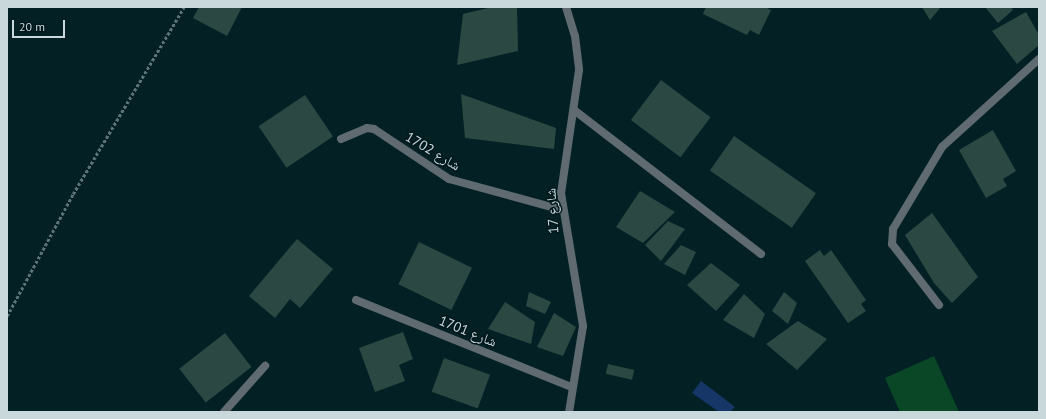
<!DOCTYPE html>
<meta charset="utf-8">
<style>
body{margin:0}
#map{position:relative;width:1046px;height:419px;overflow:hidden;background:#032125;font-family:"PT Sans","Noto Naskh Arabic",sans-serif}
div>[style]{position:absolute}
[style*='--x']{left:calc(var(--x)*1px);top:calc(var(--y)*1px);width:calc(var(--w)*1px);rotate:calc(var(--a)*1deg)}
.green>*{inset:0;background:#094727}
.water>*{inset:0;background:#163668}
.building>*{inset:0;background:#2c4843;transform-origin:0 0}
.path>*{height:2.5px;margin-top:-1.25px;transform-origin:0;background:repeating-linear-gradient(90deg,#5c7377 0 3px,transparent 0 5px)}
.lane>*{height:8px;margin:-4px;padding:0 4px;transform-origin:4px;border-radius:4px;background:#606b71}
.street>*{height:8px;margin:-4px;padding:0 4px;transform-origin:4px;border-radius:4px;background:#606b71}
span{translate:-50% -50%;white-space:nowrap;text-align:center;line-height:1.15;-webkit-text-stroke:3px #00181c;paint-order:stroke}
.street-label{font-size:14px;color:#c8d8db}
.frame{position:absolute;inset:0;border:8px solid #c8d8db;pointer-events:none}
.scale{position:absolute;left:12px;top:20px;width:53px;height:18px;box-sizing:border-box;border:2px solid #c8d8db;border-top:0;padding-left:5px;font-size:12px;line-height:14px;white-space:nowrap;color:#c8d8db;-webkit-text-stroke:3px #00181c;paint-order:stroke}
</style>
<div id="map">
<div class="green">
<i style="clip-path:polygon(934px 356px,959px 412px,900px 412px,885px 378px)"></i>
</div>
<div class="water">
<i style="clip-path:polygon(701px 381px,735px 407px,730px 412px,719px 412px,692px 393px)"></i>
</div>
<div class="building">
<i style="clip-path:polygon(199px 7px,242px 7px,227px 36px,193px 18px)"></i>
<i style="clip-path:polygon(492px 7px,517px 7px,518px 51px,457px 65px,463px 14px)"></i>
<i style="clip-path:polygon(706px 7px,765px 7px,771px 10px,759px 35px,750px 30px,747px 35px,703px 14px)"></i>
<i style="clip-path:polygon(922px 7px,941px 7px,930px 20px)"></i>
<i style="clip-path:polygon(985px 7px,1011px 7px,1013px 10px,998px 23px)"></i>
<i style="clip-path:polygon(1026px 12px,1039px 35px,1039px 45px,1017px 64px,992px 31px)"></i>
<i style="left:661px;top:80px;width:62px;height:50px;rotate:37deg"></i>
<i style="clip-path:polygon(461px 94px,556px 128px,554px 149px,465px 138px)"></i>
<i style="left:305px;top:95px;width:50px;height:56px;rotate:56deg"></i>
<i style="clip-path:polygon(993px 130px,1016px 171px,1003px 179px,1007px 186px,986px 198px,959px 150px)"></i>
<i style="left:734px;top:136px;width:100px;height:42px;rotate:35deg"></i>
<i style="clip-path:polygon(640px 191px,675px 212px,643px 243px,616px 227px)"></i>
<i style="clip-path:polygon(932px 213px,978px 277px,952px 303px,934px 283px,905px 235px)"></i>
<i style="clip-path:polygon(668px 221px,685px 229px,661px 261px,645px 245px)"></i>
<i style="clip-path:polygon(297px 239px,333px 269px,300px 308px,290px 299px,275px 318px,249px 296px)"></i>
<i style="left:419px;top:242px;width:59px;height:47px;rotate:26deg"></i>
<i style="clip-path:polygon(681px 245px,696px 252px,685px 275px,664px 264px)"></i>
<i style="clip-path:polygon(820px 250px,824px 256px,831px 250px,866px 300px,861px 304px,866px 311px,848px 323px,805px 261px)"></i>
<i style="clip-path:polygon(711px 263px,740px 285px,716px 311px,687px 285px)"></i>
<i style="clip-path:polygon(529px 292px,551px 302px,545px 314px,526px 306px)"></i>
<i style="clip-path:polygon(784px 292px,797px 303px,788px 324px,772px 311px)"></i>
<i style="clip-path:polygon(744px 294px,765px 314px,754px 338px,723px 320px)"></i>
<i style="clip-path:polygon(505px 302px,535px 322px,531px 344px,488px 329px)"></i>
<i style="clip-path:polygon(554px 313px,576px 327px,563px 356px,537px 347px)"></i>
<i style="clip-path:polygon(798px 321px,827px 339px,797px 370px,766px 344px)"></i>
<i style="clip-path:polygon(403px 332px,413px 359px,399px 365px,405px 381px,375px 392px,359px 348px)"></i>
<i style="left:225px;top:333px;width:43px;height:58px;rotate:52deg"></i>
<i style="left:444px;top:358px;width:49px;height:36px;rotate:20deg"></i>
<i style="left:608px;top:364px;width:27px;height:10px;rotate:13deg"></i>
</div>
<div class="path">
<i style="--x:7;--y:316;--w:139;--a:-61.6"></i>
<i style="--x:73;--y:194;--w:217;--a:-59.3"></i>
</div>
<div class="lane">
<i style="--x:224;--y:412;--w:62;--a:-48.3"></i>
</div>
<div class="street">
<i style="--x:566;--y:7;--w:30;--a:73"></i>
<i style="--x:575;--y:36;--w:34;--a:83"></i>
<i style="--x:579;--y:70;--w:124;--a:98.3"></i>
<i style="--x:561;--y:193;--w:135;--a:80.6"></i>
<i style="--x:583;--y:326;--w:87;--a:99.2"></i>
<i style="--x:574;--y:110;--w:236;--a:37.6"></i>
<i style="--x:341;--y:139;--w:28;--a:-23"></i>
<i style="--x:367;--y:128;--w:7;--a:8"></i>
<i style="--x:374;--y:129;--w:90;--a:33.7"></i>
<i style="--x:449;--y:179;--w:117;--a:15.3"></i>
<i style="--x:356;--y:300;--w:232;--a:22"></i>
<i style="--x:939;--y:305;--w:77;--a:-127.6"></i>
<i style="--x:892;--y:244;--w:15;--a:-86"></i>
<i style="--x:893;--y:229;--w:96;--a:-59.1"></i>
<i style="--x:942;--y:147;--w:131;--a:-42.2"></i>
</div>
<div class="street-label">
<span style="left:433px;top:151px;rotate:31deg">شارع 1702</span>
<span style="left:552px;top:211px;rotate:-94deg">شارع 17</span>
<span style="left:468px;top:331px;rotate:22deg">شارع 1701</span>
</div>
<div class="frame"></div>
<div class="scale">20 m</div>
</div>
